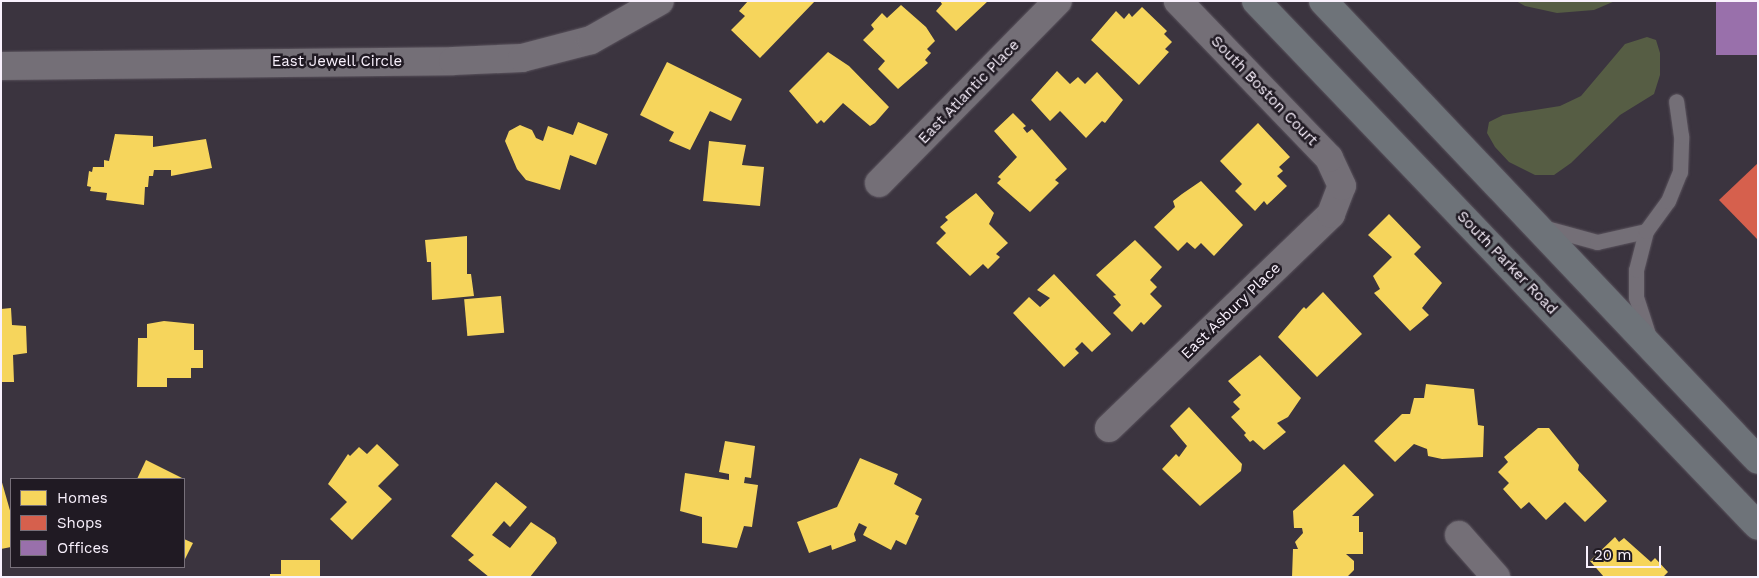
<!DOCTYPE html>
<style>
body{margin:0}
#map{position:relative;width:1759px;height:578px;overflow:hidden;background:#3b343f;font-family:"Work Sans",sans-serif}
div>[style]{position:absolute}
[style*='--x']{left:calc(var(--x)*1px);top:calc(var(--y)*1px);width:calc(var(--w)*1px);rotate:calc(var(--a)*1deg)}
.forest>*{inset:0;background:#565d44}
.homes>*{inset:0;background:#f6d55c;transform-origin:0 0}
.shops>*{inset:0;background:#d6604d}
.offices>*{inset:0;background:#9970ab;transform-origin:0 0}
.roads{filter:drop-shadow(0 0 1px #5a535d) drop-shadow(0 0 1px #5a535d)}
.service>*{height:15px;margin:-7.5px;padding:0 7.5px;transform-origin:7.5px;border-radius:7.5px;background:#746f77}
.minor>*{height:28px;margin:-14px;padding:0 14px;transform-origin:14px;border-radius:14px;background:#746f77}
.primary>*{height:28px;margin:-14px;padding:0 14px;transform-origin:14px;border-radius:14px;background:#6e7379}
span{translate:-50% -50%;white-space:nowrap;text-align:center;line-height:1.15;-webkit-text-stroke:5px #201a23;paint-order:stroke}
.street-label{font-size:15px;color:#f9f1fd}
.frame{position:absolute;inset:0;border:2px solid #f9f1fd;pointer-events:none}
.legend{position:absolute;left:10px;top:478px;width:175px;height:90px;box-sizing:border-box;background:#201a23;border:1px solid #77707a;margin:0;padding:6px 9px;list-style:none;font-size:15px;color:#f9f1fd}
.legend li{display:flex;align-items:center;gap:10px;height:25px}
.legend b{width:25px;border:1px solid #77707a}
.scale{position:absolute;left:1586px;top:546px;width:75px;height:22px;box-sizing:border-box;border:2px solid #f9f1fd;border-top:0;padding-left:6px;font-size:15px;line-height:18px;white-space:nowrap;color:#f9f1fd;-webkit-text-stroke:4px #201a23;paint-order:stroke}
</style>
<div id="map">
<div class="forest">
<i style="clip-path:polygon(1516px 1px,1615px 1px,1594px 10px,1557px 13px,1525px 6px)"></i>
<i style="clip-path:polygon(1647px 37px,1656px 40px,1660px 53px,1660px 75px,1654px 94px,1620px 115px,1571px 163px,1554px 175px,1535px 175px,1509px 162px,1495px 147px,1487px 133px,1489px 122px,1503px 115px,1560px 106px,1581px 96px,1625px 44px)"></i>
</div>
<div class="homes">
<i style="clip-path:polygon(748px 1px,758px 2px,815px 1px,760px 58px,731px 30px,745px 16px,739px 11px)"></i>
<i style="clip-path:polygon(940px 1px,988px 1px,956px 31px,936px 11px,942px 4px)"></i>
<i style="clip-path:polygon(901px 5px,926px 27px,935px 41px,927px 49px,931px 53px,925px 60px,928px 63px,898px 89px,878px 69px,885px 61px,863px 40px,874px 29px,871px 25px,882px 13px,887px 18px)"></i>
<i style="clip-path:polygon(1142px 7px,1167px 31px,1164px 34px,1172px 42px,1165px 49px,1169px 52px,1139px 85px,1091px 40px,1116px 11px,1124px 19px,1129px 13px,1132px 17px)"></i>
<i style="clip-path:polygon(828px 52px,849px 66px,889px 107px,875px 123px,870px 126px,843px 103px,824px 123px,821px 120px,817px 124px,789px 91px)"></i>
<i style="clip-path:polygon(667px 62px,742px 99px,731px 121px,710px 111px,690px 150px,669px 141px,674px 132px,640px 115px)"></i>
<i style="clip-path:polygon(1057px 71px,1070px 84px,1078px 77px,1085px 84px,1097px 72px,1123px 100px,1105px 123px,1102px 121px,1086px 138px,1062px 113px,1060px 111px,1050px 121px,1031px 100px)"></i>
<i style="clip-path:polygon(1013px 113px,1026px 126px,1023px 128px,1027px 133px,1032px 129px,1067px 169px,1055px 180px,1059px 183px,1030px 212px,997px 183px,1001px 179px,998px 177px,1017px 157px,994px 131px)"></i>
<i style="clip-path:polygon(578px 122px,608px 134px,596px 165px,570px 155px,560px 190px,526px 180px,517px 169px,505px 141px,509px 131px,520px 125px,532px 130px,536px 138px,543px 141px,548px 126px,573px 135px)"></i>
<i style="clip-path:polygon(1258px 123px,1290px 157px,1279px 167px,1283px 171px,1277px 176px,1287px 186px,1267px 205px,1264px 201px,1255px 211px,1235px 191px,1242px 184px,1220px 161px)"></i>
<i style="clip-path:polygon(115px 134px,153px 136px,153px 147px,206px 139px,212px 168px,171px 176px,171px 170px,154px 170px,153px 176px,149px 176px,148px 187px,145px 187px,144px 205px,106px 200px,107px 193px,90px 191px,91px 187px,87px 186px,89px 171px,92px 172px,93px 167px,104px 167px,104px 160px,109px 161px)"></i>
<i style="clip-path:polygon(709px 141px,746px 145px,742px 165px,764px 167px,760px 206px,703px 201px)"></i>
<i style="clip-path:polygon(1201px 181px,1243px 225px,1214px 256px,1201px 243px,1195px 249px,1187px 242px,1178px 251px,1154px 227px,1175px 207px,1173px 201px,1182px 194px)"></i>
<i style="clip-path:polygon(976px 193px,994px 213px,989px 224px,1008px 243px,996px 254px,1000px 257px,988px 269px,983px 264px,970px 276px,936px 243px,946px 233px,940px 227px,948px 220px,945px 217px)"></i>
<i style="clip-path:polygon(1389px 214px,1421px 247px,1414px 254px,1442px 283px,1422px 308px,1429px 315px,1410px 331px,1374px 293px,1380px 289px,1373px 276px,1392px 257px,1368px 235px)"></i>
<i style="clip-path:polygon(467px 236px,467px 274px,471px 274px,474px 296px,432px 300px,431px 262px,427px 262px,425px 240px)"></i>
<i style="clip-path:polygon(1135px 240px,1162px 267px,1150px 280px,1157px 287px,1150px 294px,1162px 306px,1144px 325px,1141px 322px,1132px 332px,1113px 313px,1121px 305px,1113px 296px,1116px 295px,1096px 275px)"></i>
<i style="clip-path:polygon(1054px 274px,1111px 334px,1092px 352px,1082px 342px,1075px 349px,1079px 353px,1064px 367px,1013px 313px,1029px 297px,1040px 307px,1050px 298px,1037px 290px)"></i>
<i style="clip-path:polygon(1323px 292px,1362px 334px,1317px 377px,1278px 337px,1302px 309px,1304px 307px,1306px 309px)"></i>
<i style="left:501px;top:296px;width:37px;height:37px;rotate:85deg"></i>
<i style="clip-path:polygon(11px 308px,12px 325px,26px 326px,27px 353px,13px 355px,14px 382px,1px 382px,1px 309px)"></i>
<i style="clip-path:polygon(164px 321px,194px 324px,194px 350px,203px 350px,203px 368px,191px 368px,191px 378px,167px 378px,167px 387px,137px 387px,138px 338px,147px 338px,147px 324px)"></i>
<i style="clip-path:polygon(1260px 355px,1301px 398px,1288px 417px,1277px 423px,1286px 432px,1264px 450px,1253px 440px,1250px 442px,1244px 435px,1246px 433px,1231px 417px,1240px 409px,1233px 402px,1241px 395px,1228px 381px)"></i>
<i style="clip-path:polygon(1426px 384px,1474px 389px,1478px 425px,1484px 426px,1483px 457px,1442px 459px,1428px 456px,1427px 449px,1414px 444px,1395px 462px,1374px 441px,1402px 414px,1410px 414px,1414px 398px,1424px 398px)"></i>
<i style="clip-path:polygon(1189px 407px,1242px 464px,1241px 471px,1200px 506px,1162px 469px,1176px 454px,1179px 457px,1187px 446px,1170px 426px)"></i>
<i style="clip-path:polygon(1538px 428px,1549px 428px,1553px 433px,1579px 465px,1578px 470px,1607px 501px,1585px 522px,1565px 502px,1546px 520px,1529px 502px,1521px 509px,1503px 489px,1509px 483px,1498px 472px,1508px 462px,1504px 457px)"></i>
<i style="clip-path:polygon(725px 441px,755px 446px,751px 478px,745px 477px,744px 483px,758px 485px,752px 527px,744px 526px,737px 548px,702px 543px,702px 517px,680px 511px,685px 473px,729px 480px,729px 474px,719px 472px)"></i>
<i style="clip-path:polygon(377px 444px,399px 465px,378px 486px,392px 499px,352px 540px,330px 519px,347px 502px,328px 484px,348px 454px,350px 456px,359px 447px,367px 454px)"></i>
<i style="clip-path:polygon(860px 458px,898px 474px,894px 484px,922px 499px,915px 514px,919px 516px,906px 545px,896px 540px,891px 550px,863px 535px,867px 527px,859px 523px,854px 534px,856px 541px,832px 550px,831px 545px,809px 553px,797px 522px,837px 507px)"></i>
<i style="clip-path:polygon(146px 460px,184px 479px,137px 479px)"></i>
<i style="clip-path:polygon(1344px 464px,1374px 495px,1352px 516px,1359px 516px,1359px 532px,1363px 532px,1363px 554px,1346px 554px,1354px 561px,1354px 570px,1348px 576px,1292px 577px,1293px 549px,1298px 549px,1295px 542px,1303px 533px,1302px 528px,1294px 528px,1293px 511px)"></i>
<i style="clip-path:polygon(1px 479px,11px 514px,11px 547px,1px 549px)"></i>
<i style="clip-path:polygon(496px 482px,527px 507px,510px 527px,504px 521px,492px 535px,510px 548px,531px 522px,555px 538px,557px 543px,530px 577px,489px 577px,468px 560px,474px 555px,451px 536px)"></i>
<i style="clip-path:polygon(1615px 537px,1619px 542px,1624px 538px,1651px 562px,1655px 558px,1668px 572px,1663px 577px,1604px 577px,1590px 561px)"></i>
<i style="clip-path:polygon(184px 539px,193px 543px,184px 561px)"></i>
<i style="clip-path:polygon(281px 560px,320px 560px,320px 577px,270px 577px,270px 574px,281px 574px)"></i>
</div>
<div class="shops">
<i style="clip-path:polygon(1758px 163px,1758px 240px,1719px 200px)"></i>
</div>
<div class="offices">
<i style="left:1716px;top:1px;width:42px;height:54px"></i>
</div>
<div class="roads">
<div class="service">
<i style="--x:1546;--y:228;--w:53;--a:15.4"></i>
<i style="--x:1597;--y:242;--w:50;--a:-12.7"></i>
<i style="--x:1648;--y:334;--w:38;--a:-108"></i>
<i style="--x:1636;--y:298;--w:28;--a:-90"></i>
<i style="--x:1636;--y:270;--w:40;--a:-75.6"></i>
<i style="--x:1646;--y:231;--w:37;--a:-54"></i>
<i style="--x:1668;--y:201;--w:31;--a:-68"></i>
<i style="--x:1680;--y:172;--w:36;--a:-88"></i>
<i style="--x:1681;--y:136;--w:35;--a:-98"></i>
</div>
<div class="minor">
<i style="--x:1;--y:66;--w:452;--a:-0.6"></i>
<i style="--x:453;--y:61;--w:69;--a:-2.5"></i>
<i style="--x:522;--y:58;--w:71;--a:-14.6"></i>
<i style="--x:591;--y:40;--w:79;--a:-29.5"></i>
<i style="--x:879;--y:183;--w:255;--a:-45.5"></i>
<i style="--x:1109;--y:428;--w:308;--a:-43.9"></i>
<i style="--x:1331;--y:214;--w:30;--a:-69"></i>
<i style="--x:1342;--y:186;--w:31;--a:-115"></i>
<i style="--x:1329;--y:158;--w:218;--a:-133.9"></i>
<i style="--x:1459;--y:535;--w:56;--a:48.6"></i>
</div>
<div class="primary">
<i style="--x:1256;--y:1;--w:726;--a:46.28"></i>
<i style="--x:1323;--y:1;--w:632;--a:46.54"></i>
</div>
</div>
<div class="street-label">
<span style="left:337px;top:62px">East Jewell Circle</span>
<span style="left:1264px;top:91px;rotate:46deg">South Boston Court</span>
<span style="left:969px;top:92px;rotate:-46deg">East Atlantic Place</span>
<span style="left:1507px;top:263px;rotate:46deg">South Parker Road</span>
<span style="left:1231px;top:311px;rotate:-44deg">East Asbury Place</span>
</div>
<div class="frame"></div>
<ul class="legend">
<li><b style="height:14px;background:#f6d55c"></b>Homes</li>
<li><b style="height:14px;background:#d6604d"></b>Shops</li>
<li><b style="height:14px;background:#9970ab"></b>Offices</li>
</ul>
<div class="scale">20 m</div>
</div>
